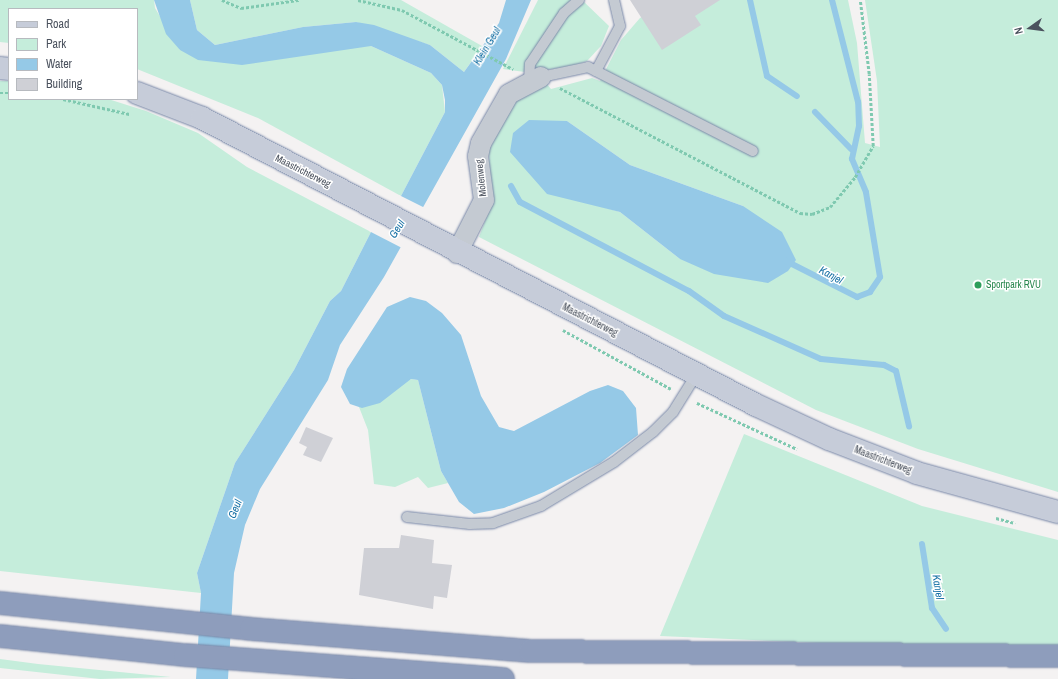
<!DOCTYPE html>
<style>
body{margin:0}
#map{position:relative;width:1058px;height:679px;overflow:hidden;background:#f4f2f2;font-family:"Archivo Narrow",sans-serif}
div>[style]{position:absolute}
[style*='--x']{left:calc(var(--x)*1px);top:calc(var(--y)*1px);width:calc(var(--w)*1px);rotate:calc(var(--a)*1deg)}
.green>*{inset:0;background:#c5eddb}
.water>*{inset:0;background:#95c9e7}
.pier>*{inset:0;background:#f4f2f2}
.stream>*{height:6px;margin:-3px;padding:0 3px;transform-origin:3px;border-radius:3px;background:#95c9e7}
.building>*{inset:0;background:#cfd0d6}
.path>*{height:2.5px;margin-top:-1.25px;transform-origin:0;background:repeating-linear-gradient(90deg,#7fc9b0 0 3px,transparent 0 5px)}
.roads{filter:drop-shadow(0 0 1px #7988a8) drop-shadow(0 0 1px #7988a8)}
.service>*{height:10px;margin:-5px;padding:0 5px;transform-origin:5px;border-radius:5px;background:#c4cad2}
.minor>*{height:20px;margin:-10px;padding:0 10px;transform-origin:10px;border-radius:10px;background:#c4cad2}
.secondary>*{height:22px;margin:-11px;padding:0 11px;transform-origin:11px;border-radius:11px;background:#c6ccd9}
.motorway>*{height:22px;margin:-11px;padding:0 11px;transform-origin:11px;border-radius:11px;background:#8e9dbc}
.dots>*{width:11px;height:11px;translate:-50% -50%;box-sizing:border-box;border:2px solid #fff;border-radius:50%}
span{translate:-50% -50%;white-space:nowrap;text-align:center;line-height:1.15;-webkit-text-stroke:3px #fff;paint-order:stroke}
.street-label{font-size:10px;color:#4b525e}
.leisure-label{font-size:10px;color:#27864d}
.left{translate:0 -50%;text-align:left}
.water-label{font-size:11px;color:#1771a5;font-style:italic}
.legend{position:absolute;left:8px;top:8px;width:130px;height:92px;box-sizing:border-box;background:#fff;border:1px solid #b7babf;margin:0;padding:5px 7px;list-style:none;font-size:12px;color:#4b525e}
.legend li{display:flex;align-items:center;gap:8px;height:20px}
.legend b{width:20px;border:1px solid #b7babf}
.north{position:absolute;left:1010px;top:8px;width:40px;height:40px;-webkit-text-stroke:3px #fff;paint-order:stroke;rotate:256deg;font-size:11px;font-weight:700;line-height:16px;text-align:center;color:#4b525e}
.north::after{content:'';display:block;margin:auto;width:14px;height:18px;background:#4b525e;clip-path:polygon(50% 0,100% 100%,50% 72%,0 100%)}
</style>
<div id="map">
<div class="green">
<i style="clip-path:polygon(0 0,154px 0,155px 8px,180px 50px,371px 46px,431px 73px,442px 85px,445px 112px,401px 196px,258px 118px,137px 69px,137px 9px,9px 9px,9px 43px,0 42px)"></i>
<i style="clip-path:polygon(190px 0,401px 0,482px 46px,464px 72px,430px 45px,356px 22px,303px 27px,215px 45px,197px 30px)"></i>
<i style="clip-path:polygon(538px 0,582px 0,609px 26px,601px 46px,587px 61px,570px 67px,525px 72px,503px 69px)"></i>
<i style="clip-path:polygon(evenodd,671px 0,848px 0,857px 43px,865px 143px,880px 147px,877px 81px,865px 0,1058px 0,1058px 492px,918px 449px,816px 410px,479px 237px,490px 208px,489px 150px,512px 105px,541px 77px,551px 89px,592px 78px,600px 81px,621px 40px,640px 18px,671px 0,567px 121px,630px 165px,743px 206px,680px 259px,620px 212px,585px 202px,567px 121px)"></i>
<i style="clip-path:polygon(0 81px,9px 81px,9px 99px,108px 99px,146px 111px,198px 133px,247px 167px,371px 232px,341px 291px,330px 301px,294px 370px,235px 463px,197px 573px,201px 593px,0 571px)"></i>
<i style="clip-path:polygon(411px 379px,418px 380px,441px 471px,448px 483px,428px 488px,418px 477px,395px 487px,374px 484px,368px 430px,359px 407px)"></i>
<i style="clip-path:polygon(744px 434px,922px 506px,1058px 540px,1058px 645px,886px 646px,660px 636px)"></i>
<i style="clip-path:polygon(0 659px,38px 664px,171px 677px,100px 679px,0 668px)"></i>
</div>
<div class="water">
<i style="clip-path:polygon(154px 0,190px 0,197px 30px,215px 45px,303px 27px,356px 22px,374px 25px,430px 45px,464px 72px,499px 23px,506px 0,531px 0,506px 59px,384px 277px,340px 345px,328px 380px,260px 489px,245px 525px,234px 573px,228px 679px,196px 679px,201px 593px,197px 573px,235px 463px,294px 370px,330px 301px,341px 291px,371px 232px,401px 196px,445px 112px,445px 100px,442px 85px,431px 73px,371px 46px,242px 65px,198px 60px,180px 50px,166px 34px)"></i>
<i style="clip-path:polygon(529px 120px,567px 121px,630px 165px,743px 206px,782px 232px,796px 260px,788px 271px,768px 283px,714px 274px,680px 259px,620px 212px,547px 194px,510px 152px,513px 133px)"></i>
<i style="clip-path:polygon(410px 297px,426px 301px,442px 313px,461px 335px,481px 396px,499px 427px,514px 431px,590px 391px,608px 385px,623px 391px,636px 408px,638px 435px,600px 463px,544px 492px,504px 508px,474px 514px,459px 502px,441px 471px,418px 380px,411px 379px,380px 403px,362px 408px,350px 404px,341px 387px,347px 369px,387px 307px)"></i>
</div>
<div class="pier">
<i style="clip-path:polygon(399px 195px,425px 208px,402px 248px,369px 231px)"></i>
</div>
<div class="stream">
<i style="--x:750;--y:0;--w:78;--a:77.4"></i>
<i style="--x:767;--y:76;--w:36;--a:34"></i>
<i style="--x:815;--y:112;--w:52;--a:45.8"></i>
<i style="--x:511;--y:186;--w:18;--a:61"></i>
<i style="--x:520;--y:202;--w:191;--a:27.8"></i>
<i style="--x:689;--y:291;--w:43;--a:35.5"></i>
<i style="--x:724;--y:316;--w:106;--a:23.9"></i>
<i style="--x:821;--y:359;--w:63;--a:5.4"></i>
<i style="--x:884;--y:365;--w:13;--a:27"></i>
<i style="--x:896;--y:371;--w:57;--a:76.7"></i>
<i style="--x:786;--y:261;--w:80;--a:26.9"></i>
<i style="--x:857;--y:297;--w:14;--a:-21"></i>
<i style="--x:870;--y:292;--w:18;--a:-56"></i>
<i style="--x:880;--y:277;--w:86;--a:-99.4"></i>
<i style="--x:866;--y:192;--w:36;--a:-113"></i>
<i style="--x:852;--y:159;--w:34;--a:-78"></i>
<i style="--x:859;--y:126;--w:24;--a:-92"></i>
<i style="--x:858;--y:102;--w:105;--a:-104.3"></i>
<i style="--x:922;--y:544;--w:65;--a:81.1"></i>
<i style="--x:932;--y:608;--w:25;--a:56"></i>
</div>
<div class="building">
<i style="clip-path:polygon(630px 0,720px 0,695px 16px,701px 25px,662px 50px)"></i>
<i style="clip-path:polygon(306px 427px,333px 438px,321px 462px,303px 455px,307px 447px,299px 443px)"></i>
<i style="clip-path:polygon(401px 535px,434px 540px,432px 563px,452px 565px,447px 598px,434px 596px,433px 609px,359px 595px,364px 548px,399px 548px)"></i>
</div>
<div class="path">
<i style="--x:222;--y:0;--w:21;--a:23"></i>
<i style="--x:241;--y:8;--w:59;--a:-7.9"></i>
<i style="--x:358;--y:0;--w:45;--a:12.8"></i>
<i style="--x:402;--y:10;--w:126;--a:28"></i>
<i style="--x:560;--y:88;--w:271;--a:27.5"></i>
<i style="--x:800;--y:213;--w:12;--a:5"></i>
<i style="--x:812;--y:214;--w:19;--a:-21"></i>
<i style="--x:830;--y:207;--w:39;--a:-50"></i>
<i style="--x:855;--y:177;--w:36;--a:-60"></i>
<i style="--x:873;--y:146;--w:72;--a:-93.2"></i>
<i style="--x:869;--y:74;--w:75;--a:-96.9"></i>
<i style="--x:0;--y:93;--w:9;--a:0"></i>
<i style="--x:63;--y:99;--w:68;--a:12.8"></i>
<i style="--x:563;--y:330;--w:123;--a:28.6"></i>
<i style="--x:697;--y:403;--w:110;--a:24.7"></i>
<i style="--x:996;--y:518;--w:20;--a:15"></i>
</div>
<div class="roads">
<div class="service">
<i style="--x:596;--y:71;--w:51;--a:-61.9"></i>
<i style="--x:620;--y:26;--w:27;--a:-103"></i>
<i style="--x:541;--y:77;--w:48;--a:-12"></i>
<i style="--x:588;--y:67;--w:185;--a:27"></i>
<i style="--x:529;--y:82;--w:18;--a:-87"></i>
<i style="--x:530;--y:64;--w:61;--a:-56.3"></i>
<i style="--x:564;--y:13;--w:20;--a:-41"></i>
<i style="--x:407;--y:517;--w:63;--a:6.3"></i>
<i style="--x:470;--y:524;--w:23;--a:-2"></i>
<i style="--x:493;--y:523;--w:51;--a:-19.5"></i>
<i style="--x:541;--y:506;--w:85;--a:-31.1"></i>
<i style="--x:614;--y:462;--w:49;--a:-37.6"></i>
<i style="--x:653;--y:432;--w:28;--a:-45"></i>
<i style="--x:673;--y:412;--w:44;--a:-58.1"></i>
</div>
<div class="minor">
<i style="--x:457;--y:253;--w:59;--a:-63"></i>
<i style="--x:484;--y:200;--w:44;--a:-97.8"></i>
<i style="--x:478;--y:156;--w:13;--a:-77"></i>
<i style="--x:481;--y:143;--w:56;--a:-60.3"></i>
<i style="--x:509;--y:94;--w:36;--a:-28"></i>
</div>
<div class="secondary">
<i style="--x:0;--y:68;--w:9;--a:6"></i>
<i style="--x:137;--y:93;--w:70;--a:21"></i>
<i style="--x:202;--y:118;--w:624;--a:27.39"></i>
<i style="--x:756;--y:405;--w:81;--a:25"></i>
<i style="--x:829;--y:439;--w:94;--a:21.1"></i>
<i style="--x:917;--y:473;--w:146;--a:15.5"></i>
</div>
<div class="motorway">
<i style="--x:0;--y:603;--w:252;--a:5.9"></i>
<i style="--x:251;--y:629;--w:280;--a:4.5"></i>
<i style="--x:530;--y:651;--w:528;--a:0.54"></i>
<i style="--x:0;--y:636;--w:186;--a:5.9"></i>
<i style="--x:185;--y:655;--w:319;--a:4.3"></i>
</div>
</div>
<div class="dots">
<i style="left:978px;top:285px;background:#2e9e5b"></i>
</div>
<div class="street-label">
<span style="left:303px;top:171px;rotate:27deg">Maastrichterweg</span>
<span style="left:481px;top:178px;rotate:-96deg">Molenweg</span>
<span style="left:590px;top:320px;rotate:27deg">Maastrichterweg</span>
<span style="left:883px;top:460px;rotate:21deg">Maastrichterweg</span>
</div>
<div class="leisure-label">
<span class="left" style="left:986px;top:285px">Sportpark RVU</span>
</div>
<div class="water-label">
<span style="left:487px;top:46px;rotate:-59deg">Klein Geul</span>
<span style="left:397px;top:229px;rotate:-58deg">Geul</span>
<span style="left:831px;top:275px;rotate:29deg">Kanjel</span>
<span style="left:235px;top:509px;rotate:-67deg">Geul</span>
<span style="left:938px;top:587px;rotate:81deg">Kanjel</span>
</div>
<ul class="legend">
<li><b style="height:5px;background:#c6ccd9"></b>Road</li>
<li><b style="height:11px;background:#c5eddb"></b>Park</li>
<li><b style="height:11px;background:#95c9e7"></b>Water</li>
<li><b style="height:11px;background:#cfd0d6"></b>Building</li>
</ul>
<div class="north">N</div>
</div>
